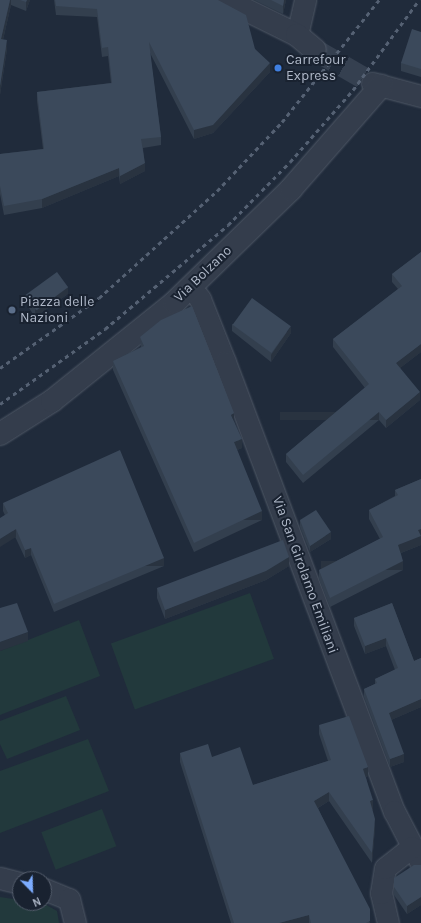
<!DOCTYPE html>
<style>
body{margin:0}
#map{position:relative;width:421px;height:923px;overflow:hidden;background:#202b3b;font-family:Karla,sans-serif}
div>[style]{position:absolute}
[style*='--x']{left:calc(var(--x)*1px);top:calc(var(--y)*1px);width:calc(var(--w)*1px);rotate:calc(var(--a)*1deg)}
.green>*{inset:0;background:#22393c;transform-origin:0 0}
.tertiary-tunnel>*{height:22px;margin-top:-11px;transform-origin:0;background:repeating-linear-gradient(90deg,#354050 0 22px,transparent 0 33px)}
.roads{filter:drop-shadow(0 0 1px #4f5866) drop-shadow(0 0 1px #4f5866)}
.minor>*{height:21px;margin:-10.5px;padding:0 10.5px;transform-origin:10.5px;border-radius:10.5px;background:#343d4c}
.tertiary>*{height:22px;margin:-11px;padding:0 11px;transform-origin:11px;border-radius:11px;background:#343d4c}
.rail>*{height:3px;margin-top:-1.5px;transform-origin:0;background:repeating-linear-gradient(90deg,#556173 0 4px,transparent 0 8px)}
.wall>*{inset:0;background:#333f4e}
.shaded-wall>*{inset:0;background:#293340;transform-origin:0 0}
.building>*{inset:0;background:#3b495b;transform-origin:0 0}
.dots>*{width:11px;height:11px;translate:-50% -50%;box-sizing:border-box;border:2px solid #192230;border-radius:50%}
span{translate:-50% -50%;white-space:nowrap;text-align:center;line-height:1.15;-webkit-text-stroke:4px #192230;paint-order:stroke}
.poi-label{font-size:14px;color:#afb8c8}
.left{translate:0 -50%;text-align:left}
.street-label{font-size:14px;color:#afb8c8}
.north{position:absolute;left:12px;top:871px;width:40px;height:40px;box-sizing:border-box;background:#192230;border:1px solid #555e6d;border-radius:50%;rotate:157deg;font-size:11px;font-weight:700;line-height:16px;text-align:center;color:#afb8c8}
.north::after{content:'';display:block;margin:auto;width:14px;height:18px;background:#7cacff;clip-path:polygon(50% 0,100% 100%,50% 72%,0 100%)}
</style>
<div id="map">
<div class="green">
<i style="left:250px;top:593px;width:70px;height:148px;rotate:70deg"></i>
<i style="clip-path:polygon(79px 620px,100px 676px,0 715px,0 651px)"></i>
<i style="clip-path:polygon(66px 696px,80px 730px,7px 759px,0 744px,0 721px)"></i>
<i style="clip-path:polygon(88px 739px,109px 791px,0 833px,0 771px)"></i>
<i style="left:102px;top:809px;width:40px;height:65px;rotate:69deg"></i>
<i style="clip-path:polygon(0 897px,20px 900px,20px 903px,43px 903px,57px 911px,59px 923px,0 923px)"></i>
</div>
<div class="tertiary-tunnel">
<i style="--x:315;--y:50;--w:66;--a:30.1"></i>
</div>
<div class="roads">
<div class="minor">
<i style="--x:297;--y:35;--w:36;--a:-77"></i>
<i style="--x:372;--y:83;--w:51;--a:14.9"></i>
<i style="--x:191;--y:287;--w:15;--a:53"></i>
<i style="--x:200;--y:299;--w:68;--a:68.4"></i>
<i style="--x:225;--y:362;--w:480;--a:69.4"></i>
<i style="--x:394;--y:811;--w:59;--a:62.6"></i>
<i style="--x:0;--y:878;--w:21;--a:14"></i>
<i style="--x:44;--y:889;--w:27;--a:22"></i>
<i style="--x:69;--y:899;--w:25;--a:76"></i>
<i style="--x:388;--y:923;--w:31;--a:-103"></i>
<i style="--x:381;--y:893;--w:25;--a:-81"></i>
<i style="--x:385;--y:868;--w:34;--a:-38"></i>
</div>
<div class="tertiary">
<i style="--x:226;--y:0;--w:79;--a:26.2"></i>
<i style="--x:297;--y:35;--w:23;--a:40"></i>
<i style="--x:0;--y:434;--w:62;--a:-32.4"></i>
<i style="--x:52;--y:401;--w:158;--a:-38.8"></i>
<i style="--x:175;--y:302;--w:162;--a:-44.2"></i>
<i style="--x:291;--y:189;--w:137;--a:-48.9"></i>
</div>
</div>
<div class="rail">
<i style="--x:0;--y:368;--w:121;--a:-35.3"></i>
<i style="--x:99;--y:298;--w:159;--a:-42.2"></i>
<i style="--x:217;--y:191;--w:95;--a:-46.7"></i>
<i style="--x:282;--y:122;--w:156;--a:-51.5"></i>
<i style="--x:0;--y:404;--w:129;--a:-35.5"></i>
<i style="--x:105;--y:329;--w:161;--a:-40.2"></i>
<i style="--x:228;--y:225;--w:88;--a:-45.5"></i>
<i style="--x:290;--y:162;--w:96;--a:-48.8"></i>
<i style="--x:353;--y:90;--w:112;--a:-53.7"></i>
</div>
<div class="wall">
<i style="clip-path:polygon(0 0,30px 0,26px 11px,11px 5px,3px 40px,7px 49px,0 95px)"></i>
<i style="clip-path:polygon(54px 0,218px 0,255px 49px,270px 72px,213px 133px,194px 139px,150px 53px,161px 137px,161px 145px,143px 148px,145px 171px,120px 184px,119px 176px,42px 208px,4px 215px,0 194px,0 154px,43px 149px,37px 101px,37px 92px,111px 83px,108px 56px,102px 57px,97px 17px,56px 15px)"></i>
<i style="clip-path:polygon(254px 0,286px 0,283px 14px)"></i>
<i style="clip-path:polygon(421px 32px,421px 77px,401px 71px,401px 63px)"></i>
<i style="clip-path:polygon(421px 252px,421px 352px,400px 368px,420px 400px,386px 428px,379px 420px,303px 483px,286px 462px,286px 454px,365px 388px,333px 347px,333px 339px,398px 289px,392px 282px,392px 274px)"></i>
<i style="clip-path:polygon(68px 294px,35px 317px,25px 302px,25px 295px)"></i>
<i style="clip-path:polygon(232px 324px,291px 333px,271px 362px,232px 331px)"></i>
<i style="clip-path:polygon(140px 337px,234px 421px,242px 448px,237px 450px,262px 520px,194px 552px,113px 370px,113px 361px,141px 347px)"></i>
<i style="clip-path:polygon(421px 479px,421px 545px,401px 553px,403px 570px,330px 607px,319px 579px,319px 570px,380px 539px,369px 519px,369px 510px,395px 496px,395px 490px)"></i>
<i style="clip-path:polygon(3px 503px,164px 566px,54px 612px,31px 555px,25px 558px,3px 511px)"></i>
<i style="clip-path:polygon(300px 520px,331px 539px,310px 552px,300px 527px)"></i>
<i style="clip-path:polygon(289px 566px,266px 580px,165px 619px,157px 598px,157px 588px)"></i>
<i style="clip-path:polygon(392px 603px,414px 661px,421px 658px,421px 707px,391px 720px,404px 762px,390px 767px,364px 697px,364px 689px,375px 684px,375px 679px,395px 670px,386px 646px,365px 654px,354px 626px,354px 618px)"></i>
<i style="clip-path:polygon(319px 725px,368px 776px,366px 777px,373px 810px,372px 810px,375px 828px,372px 863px,329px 801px,318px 808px,370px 923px,231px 923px,180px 762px,180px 753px,212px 757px,253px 785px,328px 761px,319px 734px)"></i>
<i style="clip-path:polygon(421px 865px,421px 905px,407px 914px,394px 895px,394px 887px)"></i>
</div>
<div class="shaded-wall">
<i style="clip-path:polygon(10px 0,11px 0,11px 5px,1px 48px,1px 39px)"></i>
<i style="clip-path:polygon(27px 0,30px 0,26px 11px,26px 2px)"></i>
<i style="clip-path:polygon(284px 0,286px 0,283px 14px,283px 6px)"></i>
<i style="clip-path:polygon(7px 40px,7px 49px,0 95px,0 86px)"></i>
<i style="clip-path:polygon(270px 63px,270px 72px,213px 133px,194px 139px,194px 130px)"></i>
<i style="clip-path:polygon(145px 163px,145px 171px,120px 184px,120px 176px)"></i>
<i style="clip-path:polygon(119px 168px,119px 176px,42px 208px,42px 199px)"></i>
<i style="clip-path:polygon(68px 287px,68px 294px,35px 317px,35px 310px)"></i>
<i style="clip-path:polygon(291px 326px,291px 333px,271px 362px,271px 355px)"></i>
<i style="clip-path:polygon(421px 344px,421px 352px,396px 371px,396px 363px)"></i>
<i style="clip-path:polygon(420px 392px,420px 400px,386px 428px,386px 420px)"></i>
<i style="left:379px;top:412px;width:8px;height:99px;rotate:90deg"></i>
<i style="clip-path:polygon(234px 413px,234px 422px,231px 415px)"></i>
<i style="clip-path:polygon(242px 439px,242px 448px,234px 451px,234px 442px)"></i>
<i style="left:262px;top:511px;width:9px;height:75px;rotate:90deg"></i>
<i style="clip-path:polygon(16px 529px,16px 537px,0 547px,0 539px)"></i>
<i style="clip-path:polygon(421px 529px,421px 545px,398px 554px,398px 545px,418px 530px)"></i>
<i style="clip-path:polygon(331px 532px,331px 539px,310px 552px,310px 546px)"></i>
<i style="clip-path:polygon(31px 548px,31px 555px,25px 558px,25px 550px)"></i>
<i style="clip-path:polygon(289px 557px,289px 566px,266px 580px,165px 619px,165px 610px)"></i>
<i style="left:164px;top:558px;width:8px;height:119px;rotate:90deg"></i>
<i style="left:403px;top:561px;width:9px;height:82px;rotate:90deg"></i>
<i style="clip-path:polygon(28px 632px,28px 641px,0 651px,0 642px)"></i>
<i style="clip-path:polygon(386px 638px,386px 646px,365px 654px,365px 646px)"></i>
<i style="clip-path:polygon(421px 699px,421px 707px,389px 721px,389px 713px)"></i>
<i style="clip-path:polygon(404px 754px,404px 762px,390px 767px,390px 759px)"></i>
<i style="clip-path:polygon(368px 767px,368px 776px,363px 778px,363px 769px)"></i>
<i style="clip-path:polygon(329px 792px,329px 801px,314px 810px,314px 801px)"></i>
<i style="clip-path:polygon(373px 800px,373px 810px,370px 811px,370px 801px)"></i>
<i style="clip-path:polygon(375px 819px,375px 828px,372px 863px,372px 853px)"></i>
<i style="clip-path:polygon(421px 897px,421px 905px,407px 914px,407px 906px)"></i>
<i style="clip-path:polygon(309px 915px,309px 923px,279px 923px)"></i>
</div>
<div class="building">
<i style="clip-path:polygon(0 0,10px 0,1px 39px,7px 40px,0 86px)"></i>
<i style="clip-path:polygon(20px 0,27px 0,26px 2px)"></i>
<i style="clip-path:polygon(55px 0,218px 0,246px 15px,255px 49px,270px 63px,213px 125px,194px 130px,149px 42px,161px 137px,141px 139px,145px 163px,120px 176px,119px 168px,42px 199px,4px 206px,0 186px,0 154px,44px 149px,37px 92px,112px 83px,108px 47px,102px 48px,97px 9px,56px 6px)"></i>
<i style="clip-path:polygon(271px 0,284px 0,283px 6px)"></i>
<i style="clip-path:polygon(412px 29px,421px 32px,421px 69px,401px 63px)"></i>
<i style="clip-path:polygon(421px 252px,421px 344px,396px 363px,420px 392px,386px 420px,379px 412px,303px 475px,286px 454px,369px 384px,333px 339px,402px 286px,392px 274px)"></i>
<i style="left:57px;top:272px;width:19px;height:39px;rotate:54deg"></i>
<i style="left:252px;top:298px;width:48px;height:33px;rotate:36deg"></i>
<i style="clip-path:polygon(192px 306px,234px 413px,231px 415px,242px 439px,234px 442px,262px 511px,194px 543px,113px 361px,144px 346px,140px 337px,161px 320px)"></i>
<i style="clip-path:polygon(120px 450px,164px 558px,54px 604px,31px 548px,25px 550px,16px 529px,0 539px,0 518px,8px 513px,3px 503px)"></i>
<i style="clip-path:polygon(421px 479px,421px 529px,418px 530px,421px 536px,398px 545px,403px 561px,330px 598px,319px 570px,383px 537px,369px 510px,398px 495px,395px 490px)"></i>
<i style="clip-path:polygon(316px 510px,331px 532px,310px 546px,300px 520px)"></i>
<i style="clip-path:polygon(283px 540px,289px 557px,266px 571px,165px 610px,157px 588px)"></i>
<i style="clip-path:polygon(17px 603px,28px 632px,0 642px,0 608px)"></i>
<i style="clip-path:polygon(392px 603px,414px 661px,421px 658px,421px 699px,389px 713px,404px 754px,390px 759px,364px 689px,377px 683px,375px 679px,398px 668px,386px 638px,365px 646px,354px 618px)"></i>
<i style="clip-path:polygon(349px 716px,368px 767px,363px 769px,373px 800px,370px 801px,375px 819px,372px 853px,329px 792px,314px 801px,370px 909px,370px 921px,366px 923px,311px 923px,309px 915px,279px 923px,234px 923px,180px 753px,208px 744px,212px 757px,240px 747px,253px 785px,331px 760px,319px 725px)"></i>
<i style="clip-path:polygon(414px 865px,421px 865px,421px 897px,407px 906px,394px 887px,394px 878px)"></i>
</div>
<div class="dots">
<i style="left:278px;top:68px;background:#3f7fe0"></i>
<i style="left:12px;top:310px;background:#5c6f8a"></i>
</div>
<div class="poi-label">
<span class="left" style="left:286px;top:68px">Carrefour<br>Express</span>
<span class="left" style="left:20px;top:310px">Piazza delle<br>Nazioni</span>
</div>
<div class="street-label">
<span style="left:203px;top:274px;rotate:-44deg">Via Bolzano</span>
<span style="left:305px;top:575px;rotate:70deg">Via San Girolamo Emiliani</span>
</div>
<div class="north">N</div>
</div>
